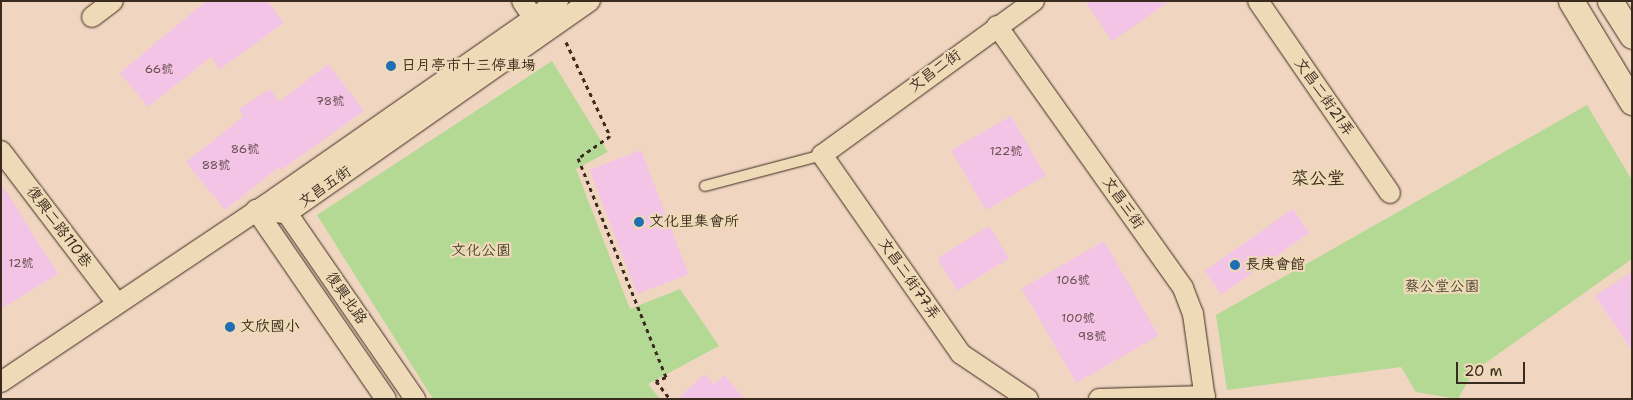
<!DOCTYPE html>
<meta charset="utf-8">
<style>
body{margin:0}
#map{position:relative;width:1633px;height:400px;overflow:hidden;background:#f0d6c1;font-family:"Shantell Sans","LXGW WenKai TC",sans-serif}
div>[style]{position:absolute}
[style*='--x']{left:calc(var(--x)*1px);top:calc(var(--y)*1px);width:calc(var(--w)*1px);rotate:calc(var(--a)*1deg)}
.green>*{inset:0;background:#b3d995}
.building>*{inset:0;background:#f4c4e7;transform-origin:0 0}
.path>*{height:3px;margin-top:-1.5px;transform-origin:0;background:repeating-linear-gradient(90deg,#3b2a1e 0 4px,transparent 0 8px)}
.roads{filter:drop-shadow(0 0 1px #3b2a1e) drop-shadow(0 0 1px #3b2a1e)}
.service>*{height:10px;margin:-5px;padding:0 5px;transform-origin:5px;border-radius:5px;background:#efdab8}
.minor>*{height:20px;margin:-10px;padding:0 10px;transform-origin:10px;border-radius:10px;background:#efdab8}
.tertiary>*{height:25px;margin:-12.5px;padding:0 12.5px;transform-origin:12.5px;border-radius:12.5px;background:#efdab8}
.dots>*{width:14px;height:14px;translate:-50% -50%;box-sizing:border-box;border:2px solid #efdab8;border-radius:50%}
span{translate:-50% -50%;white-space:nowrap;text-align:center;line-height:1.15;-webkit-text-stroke:4.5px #efdab8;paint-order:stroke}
.number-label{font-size:12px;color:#695050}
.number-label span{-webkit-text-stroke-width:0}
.poi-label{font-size:15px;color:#3b2a1e}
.left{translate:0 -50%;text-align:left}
.street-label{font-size:15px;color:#3b2a1e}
.park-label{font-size:15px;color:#4d4430}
.quarter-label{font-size:18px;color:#3b2a1e}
.frame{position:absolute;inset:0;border:2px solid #3b2a1e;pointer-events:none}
.scale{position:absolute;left:1456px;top:362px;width:69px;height:22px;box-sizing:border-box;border:2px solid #3b2a1e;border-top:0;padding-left:6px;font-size:15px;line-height:18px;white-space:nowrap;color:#3b2a1e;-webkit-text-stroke:4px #efdab8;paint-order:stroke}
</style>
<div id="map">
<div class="green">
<i style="clip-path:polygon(552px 61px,608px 152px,576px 169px,630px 309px,680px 289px,719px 346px,648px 384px,660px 399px,433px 399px,317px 215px)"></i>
<i style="clip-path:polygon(1587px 105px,1632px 180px,1632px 259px,1473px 372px,1458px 399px,1416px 392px,1401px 367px,1227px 390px,1216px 315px)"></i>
</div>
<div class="building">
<i style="clip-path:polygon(206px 1px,268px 1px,284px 23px,220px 69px,211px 57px,148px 107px,120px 73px)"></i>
<i style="clip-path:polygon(1085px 1px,1170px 1px,1112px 41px)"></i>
<i style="clip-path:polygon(328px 64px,364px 111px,281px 170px,279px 167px,225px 210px,186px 162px,244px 116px,239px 109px,270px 89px,279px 102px)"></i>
<i style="left:1011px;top:116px;width:69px;height:69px;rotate:60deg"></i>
<i style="left:641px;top:150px;width:133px;height:55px;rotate:69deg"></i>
<i style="clip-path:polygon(1px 183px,58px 274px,1px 309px)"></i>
<i style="left:1293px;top:209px;width:29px;height:108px;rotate:55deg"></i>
<i style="left:989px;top:226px;width:38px;height:61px;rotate:58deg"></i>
<i style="left:1104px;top:241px;width:109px;height:95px;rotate:60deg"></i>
<i style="clip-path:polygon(1632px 272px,1632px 351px,1595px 296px)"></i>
<i style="clip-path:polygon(705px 374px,714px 384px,725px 375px,744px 399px,677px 399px)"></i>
</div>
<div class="path">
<i style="--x:566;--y:42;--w:104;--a:64.9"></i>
<i style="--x:610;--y:136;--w:39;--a:145"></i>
<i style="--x:578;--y:158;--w:236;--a:68.1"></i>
<i style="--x:666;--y:377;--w:11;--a:158"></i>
<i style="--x:656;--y:381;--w:23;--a:52"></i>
</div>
<div class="roads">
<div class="service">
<i style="--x:705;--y:186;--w:121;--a:-14.8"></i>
</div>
<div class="minor">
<i style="--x:522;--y:1;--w:32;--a:56"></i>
<i style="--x:1258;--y:1;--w:233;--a:55.5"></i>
<i style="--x:92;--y:17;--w:26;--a:-37"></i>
<i style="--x:997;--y:26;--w:321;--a:54.6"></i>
<i style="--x:1183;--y:288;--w:28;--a:69"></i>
<i style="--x:1193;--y:314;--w:86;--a:82"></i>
<i style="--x:1;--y:151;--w:190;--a:52.7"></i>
<i style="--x:280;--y:203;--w:238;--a:55.4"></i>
<i style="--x:256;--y:210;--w:31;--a:6"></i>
<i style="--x:287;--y:213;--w:370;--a:-35"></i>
<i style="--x:256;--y:210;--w:229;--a:55.5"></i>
<i style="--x:1;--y:382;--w:332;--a:-33.8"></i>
<i style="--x:277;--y:197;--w:343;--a:-34.9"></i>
<i style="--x:1028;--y:399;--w:81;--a:-146.1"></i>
<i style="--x:961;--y:354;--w:243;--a:-124.9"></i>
<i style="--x:822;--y:155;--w:262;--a:-36"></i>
<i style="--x:1099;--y:399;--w:106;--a:-1.6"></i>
</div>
<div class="tertiary">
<i style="--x:1571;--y:1;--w:118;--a:58.9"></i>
<i style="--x:1610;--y:1;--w:41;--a:57.8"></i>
</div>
</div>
<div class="dots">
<i style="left:391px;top:66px;background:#1f6fb2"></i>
<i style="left:639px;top:222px;background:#1f6fb2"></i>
<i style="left:1235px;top:265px;background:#1f6fb2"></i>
<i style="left:230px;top:327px;background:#1f6fb2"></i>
</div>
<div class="number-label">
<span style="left:159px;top:70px">66號</span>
<span style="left:330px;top:102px">78號</span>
<span style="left:245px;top:150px">86號</span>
<span style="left:1006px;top:152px">122號</span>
<span style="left:216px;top:166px">88號</span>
<span style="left:21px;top:264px">12號</span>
<span style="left:1073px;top:281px">106號</span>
<span style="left:1078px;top:319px">100號</span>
<span style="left:1092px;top:337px">98號</span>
</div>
<div class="poi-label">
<span class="left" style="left:401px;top:66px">日月亭市十三停車場</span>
<span class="left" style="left:649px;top:222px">文化里集會所</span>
<span class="left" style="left:1245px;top:265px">長庚會館</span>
<span class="left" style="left:240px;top:327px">文欣國小</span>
</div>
<div class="street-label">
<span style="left:935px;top:71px;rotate:-36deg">文昌二街</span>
<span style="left:1324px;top:97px;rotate:55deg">文昌二街21弄</span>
<span style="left:325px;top:187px;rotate:-35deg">文昌五街</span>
<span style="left:1123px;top:203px;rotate:55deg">文昌三街</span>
<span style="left:59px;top:227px;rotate:53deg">復興二路110巷</span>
<span style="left:909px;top:279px;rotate:55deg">文昌二街77弄</span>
<span style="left:346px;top:298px;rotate:55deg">復興北路</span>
</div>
<div class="park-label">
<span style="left:481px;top:251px">文化公園</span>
<span style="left:1442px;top:287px">蔡公堂公園</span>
</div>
<div class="quarter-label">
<span style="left:1318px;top:178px">菜公堂</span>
</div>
<div class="frame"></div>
<div class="scale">20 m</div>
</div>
